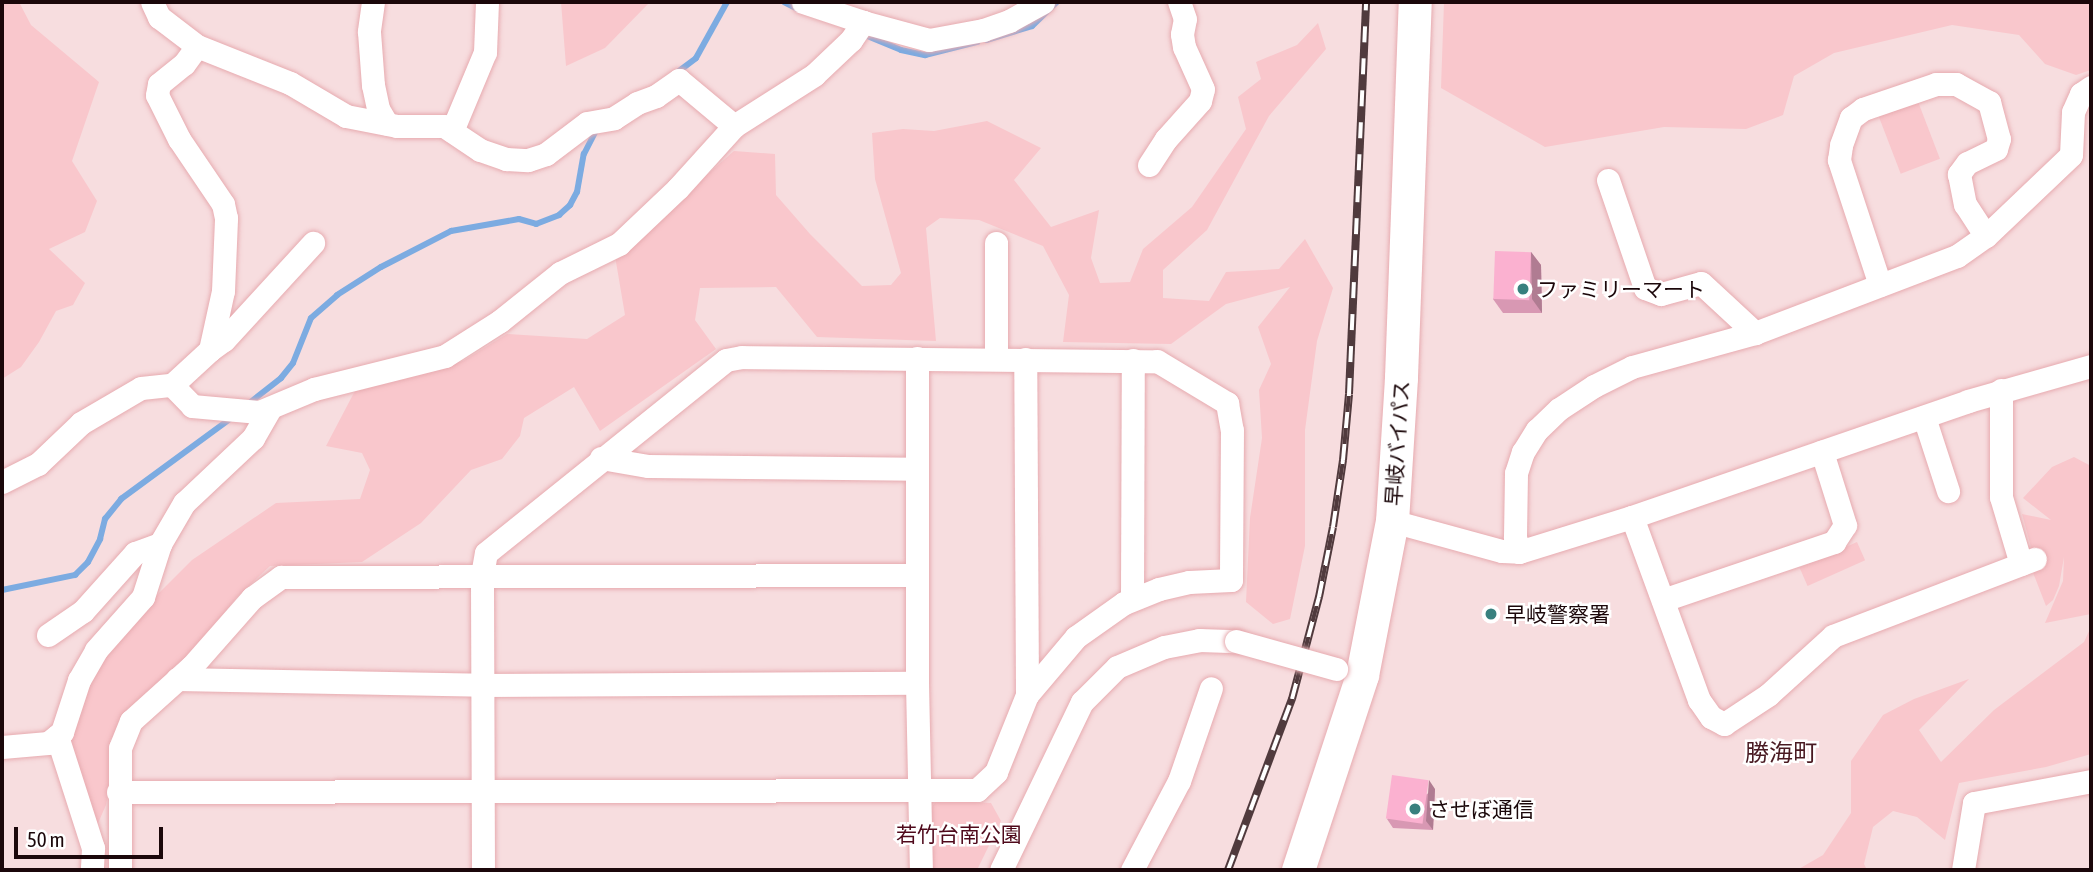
<!DOCTYPE html>
<meta charset="utf-8">
<style>
body{margin:0}
#map{position:relative;width:2093px;height:872px;overflow:hidden;background:#f7dddf;font-family:"Asap Condensed","Noto Sans JP",sans-serif}
div>[style]{position:absolute}
[style*='--x']{left:calc(var(--x)*1px);top:calc(var(--y)*1px);width:calc(var(--w)*1px);rotate:calc(var(--a)*1deg)}
.green>*{inset:0;background:#f9c7cc;transform-origin:0 0}
.stream>*{height:6px;margin:-3px;padding:0 3px;transform-origin:3px;border-radius:3px;background:#7cabe1}
.roads{filter:drop-shadow(0 0 2px #e7abb0) drop-shadow(0 0 2px #e7abb0)}
.minor>*{height:23px;margin:-11.5px;padding:0 11.5px;transform-origin:11.5px;border-radius:11.5px;background:#fff}
.highway>*{height:33px;margin:-16.5px;padding:0 16.5px;transform-origin:16.5px;border-radius:16.5px;background:#fff}
.rail>*{height:8px;margin-top:-4px;transform-origin:0;background:repeating-linear-gradient(90deg,#fff 0 16px,#503a3d 0 32px);box-sizing:border-box;border-block:2px solid #503a3d}
.bridges{filter:drop-shadow(0 0 2px #e7abb0) drop-shadow(0 0 2px #e7abb0)}
.minor-bridge>*{height:23px;margin:-11.5px;padding:0 11.5px;transform-origin:11.5px;border-radius:11.5px;background:#fff}
.wall>*{inset:0;background:#d898b3}
.shaded-wall>*{inset:0;background:#b07c92}
.building>*{inset:0;background:#fbb1d0;transform-origin:0 0}
.dots>*{width:19px;height:19px;translate:-50% -50%;box-sizing:border-box;border:4px solid #fff;border-radius:50%}
span{translate:-50% -50%;white-space:nowrap;text-align:center;line-height:1.15;-webkit-text-stroke:5px #fff;paint-order:stroke}
.poi-label{font-size:21px;color:#1b070a}
.left{translate:0 -50%;text-align:left}
.street-label{font-size:21px;color:#1b070a}
.park-label{font-size:21px;color:#4f091b}
.quarter-label{font-size:24px;color:#491a22}
.frame{position:absolute;inset:0;border:4px solid #1b070a;pointer-events:none}
.scale{position:absolute;left:14px;top:827px;width:149px;height:32px;box-sizing:border-box;border:4px solid #1b070a;border-top:0;padding-left:9px;font-size:21px;line-height:24px;white-space:nowrap;color:#1b070a;-webkit-text-stroke:5px #fff;paint-order:stroke}
</style>
<div id="map">
<div class="green">
<i style="clip-path:polygon(2px 2px,19px 2px,31px 25px,99px 82px,72px 161px,97px 201px,85px 232px,49px 249px,85px 283px,73px 305px,56px 311px,39px 342px,21px 367px,2px 379px)"></i>
<i style="clip-path:polygon(561px 2px,650px 2px,605px 48px,566px 66px)"></i>
<i style="clip-path:polygon(1444px 2px,2091px 2px,2091px 70px,2076px 75px,2045px 64px,2019px 35px,1952px 25px,1834px 53px,1794px 76px,1783px 115px,1746px 129px,1664px 127px,1545px 147px,1441px 88px)"></i>
<i style="clip-path:polygon(1318px 23px,1326px 49px,1269px 116px,1207px 230px,1163px 270px,1163px 298px,1209px 301px,1226px 272px,1279px 269px,1305px 239px,1333px 288px,1317px 341px,1305px 430px,1305px 546px,1290px 619px,1273px 624px,1246px 602px,1250px 518px,1262px 438px,1259px 390px,1271px 364px,1258px 327px,1290px 287px,1226px 304px,1171px 344px,1063px 342px,1069px 295px,1043px 246px,979px 220px,940px 218px,926px 228px,936px 341px,817px 337px,776px 287px,700px 288px,695px 320px,716px 349px,600px 431px,574px 387px,524px 418px,520px 436px,502px 459px,471px 470px,421px 523px,362px 562px,270px 566px,237px 597px,188px 658px,110px 740px,111px 779px,106px 805px,95px 830px,75px 818px,64px 795px,56px 757px,78px 720px,83px 682px,132px 620px,192px 560px,276px 503px,360px 499px,370px 470px,362px 453px,326px 446px,357px 387px,463px 361px,507px 334px,587px 339px,625px 315px,615px 256px,734px 151px,775px 154px,776px 195px,810px 234px,862px 286px,891px 285px,901px 273px,875px 179px,872px 133px,903px 129px,934px 131px,987px 121px,1041px 148px,1014px 180px,1051px 227px,1099px 210px,1091px 258px,1100px 283px,1130px 282px,1143px 249px,1192px 207px,1246px 129px,1238px 97px,1261px 79px,1256px 62px,1297px 45px)"></i>
<i style="left:1917px;top:99px;width:64px;height:42px;rotate:69deg"></i>
<i style="clip-path:polygon(2074px 457px,2091px 466px,2091px 614px,2045px 623px,2063px 581px,2064px 557px,2059px 586px,2053px 600px,2046px 606px,2032px 570px,2032px 551px,2022px 514px,2051px 520px,2023px 498px,2052px 467px)"></i>
<i style="left:1857px;top:542px;width:20px;height:63px;rotate:66deg"></i>
<i style="clip-path:polygon(2091px 627px,2091px 754px,2046px 767px,1959px 783px,1945px 840px,1917px 817px,1893px 811px,1873px 827px,1864px 864px,1867px 870px,1797px 870px,1823px 855px,1851px 813px,1851px 761px,1883px 715px,1914px 699px,1969px 679px,1919px 730px,1941px 762px,1994px 710px,2084px 642px)"></i>
<i style="clip-path:polygon(937px 800px,991px 803px,1001px 821px,977px 870px,928px 870px,928px 812px)"></i>
</div>
<div class="stream">
<i style="--x:784;--y:2;--w:16;--a:27"></i>
<i style="--x:860;--y:33;--w:44;--a:22.5"></i>
<i style="--x:901;--y:50;--w:25;--a:12"></i>
<i style="--x:925;--y:55;--w:54;--a:-14"></i>
<i style="--x:987;--y:40;--w:47;--a:-17.3"></i>
<i style="--x:1032;--y:26;--w:35;--a:-44"></i>
<i style="--x:675;--y:74;--w:26;--a:-37"></i>
<i style="--x:696;--y:58;--w:64;--a:-61"></i>
<i style="--x:248;--y:404;--w:42;--a:-38.2"></i>
<i style="--x:281;--y:378;--w:19;--a:-51"></i>
<i style="--x:293;--y:363;--w:48;--a:-68.2"></i>
<i style="--x:311;--y:318;--w:35;--a:-41"></i>
<i style="--x:337;--y:295;--w:52;--a:-32.5"></i>
<i style="--x:381;--y:267;--w:79;--a:-27.2"></i>
<i style="--x:451;--y:231;--w:69;--a:-10"></i>
<i style="--x:519;--y:219;--w:18;--a:16"></i>
<i style="--x:536;--y:224;--w:25;--a:-21"></i>
<i style="--x:559;--y:215;--w:15;--a:-42"></i>
<i style="--x:570;--y:205;--w:15;--a:-62"></i>
<i style="--x:577;--y:192;--w:39;--a:-80"></i>
<i style="--x:584;--y:154;--w:31;--a:-63"></i>
<i style="--x:2;--y:590;--w:75;--a:-11.6"></i>
<i style="--x:75;--y:575;--w:18;--a:-45"></i>
<i style="--x:88;--y:562;--w:26;--a:-62"></i>
<i style="--x:100;--y:539;--w:21;--a:-76"></i>
<i style="--x:105;--y:519;--w:26;--a:-51"></i>
<i style="--x:121;--y:499;--w:140;--a:-36.3"></i>
</div>
<div class="roads">
<div class="minor">
<i style="--x:152;--y:2;--w:17;--a:65"></i>
<i style="--x:159;--y:17;--w:48;--a:37.3"></i>
<i style="--x:197;--y:46;--w:100;--a:21.7"></i>
<i style="--x:290;--y:83;--w:65;--a:30.5"></i>
<i style="--x:346;--y:116;--w:52;--a:11.1"></i>
<i style="--x:397;--y:126;--w:47;--a:0"></i>
<i style="--x:444;--y:126;--w:43;--a:33.7"></i>
<i style="--x:480;--y:150;--w:28;--a:19"></i>
<i style="--x:506;--y:159;--w:22;--a:3"></i>
<i style="--x:528;--y:160;--w:19;--a:-18"></i>
<i style="--x:546;--y:154;--w:51;--a:-37.1"></i>
<i style="--x:587;--y:123;--w:27;--a:-10"></i>
<i style="--x:614;--y:118;--w:27;--a:-33"></i>
<i style="--x:637;--y:103;--w:20;--a:-20"></i>
<i style="--x:656;--y:96;--w:28;--a:-35"></i>
<i style="--x:679;--y:80;--w:72;--a:39.9"></i>
<i style="--x:373;--y:2;--w:30;--a:98"></i>
<i style="--x:369;--y:32;--w:53;--a:85.7"></i>
<i style="--x:373;--y:85;--w:25;--a:78"></i>
<i style="--x:378;--y:109;--w:17;--a:59"></i>
<i style="--x:803;--y:2;--w:63;--a:18.4"></i>
<i style="--x:452;--y:131;--w:86;--a:-67.3"></i>
<i style="--x:485;--y:52;--w:50;--a:-87.7"></i>
<i style="--x:1149;--y:165;--w:31;--a:-57"></i>
<i style="--x:1166;--y:139;--w:51;--a:-48.2"></i>
<i style="--x:1200;--y:101;--w:12;--a:-76"></i>
<i style="--x:1203;--y:89;--w:46;--a:-114.3"></i>
<i style="--x:1184;--y:47;--w:13;--a:-99"></i>
<i style="--x:1182;--y:34;--w:15;--a:-79"></i>
<i style="--x:1185;--y:19;--w:18;--a:-109"></i>
<i style="--x:1608;--y:180;--w:114;--a:71.1"></i>
<i style="--x:1645;--y:288;--w:17;--a:21"></i>
<i style="--x:1661;--y:294;--w:41;--a:-15.4"></i>
<i style="--x:1701;--y:283;--w:74;--a:42.8"></i>
<i style="--x:1880;--y:285;--w:132;--a:-108.2"></i>
<i style="--x:1839;--y:160;--w:15;--a:-82"></i>
<i style="--x:1841;--y:145;--w:29;--a:-70"></i>
<i style="--x:1851;--y:118;--w:15;--a:-37"></i>
<i style="--x:1863;--y:109;--w:77;--a:-18.9"></i>
<i style="--x:1936;--y:84;--w:20;--a:0"></i>
<i style="--x:1956;--y:84;--w:38;--a:29"></i>
<i style="--x:1989;--y:102;--w:38;--a:75"></i>
<i style="--x:1999;--y:139;--w:10;--a:107"></i>
<i style="--x:1996;--y:149;--w:32;--a:154"></i>
<i style="--x:1967;--y:163;--w:14;--a:126"></i>
<i style="--x:1959;--y:174;--w:31;--a:79"></i>
<i style="--x:1965;--y:204;--w:38;--a:57"></i>
<i style="--x:210;--y:350;--w:17;--a:-36"></i>
<i style="--x:224;--y:340;--w:132;--a:-47.5"></i>
<i style="--x:917;--y:358;--w:325;--a:90"></i>
<i style="--x:917;--y:683;--w:187;--a:88.8"></i>
<i style="--x:996;--y:359;--w:116;--a:-90"></i>
<i style="--x:172;--y:385;--w:52;--a:-42.6"></i>
<i style="--x:210;--y:350;--w:60;--a:-77.6"></i>
<i style="--x:223;--y:291;--w:73;--a:-87.6"></i>
<i style="--x:226;--y:218;--w:14;--a:-102"></i>
<i style="--x:223;--y:204;--w:78;--a:-124.1"></i>
<i style="--x:179;--y:139;--w:49;--a:-116.6"></i>
<i style="--x:157;--y:95;--w:11;--a:-80"></i>
<i style="--x:159;--y:84;--w:32;--a:-39"></i>
<i style="--x:184;--y:64;--w:22;--a:-54"></i>
<i style="--x:2001;--y:390;--w:107;--a:90"></i>
<i style="--x:2001;--y:497;--w:70;--a:73.4"></i>
<i style="--x:1924;--y:417;--w:78;--a:72"></i>
<i style="--x:601;--y:458;--w:48;--a:9.7"></i>
<i style="--x:648;--y:466;--w:267;--a:0.6"></i>
<i style="--x:2;--y:482;--w:40;--a:-26.6"></i>
<i style="--x:38;--y:464;--w:59;--a:-43.6"></i>
<i style="--x:81;--y:423;--w:69;--a:-30.3"></i>
<i style="--x:141;--y:388;--w:31;--a:-6"></i>
<i style="--x:172;--y:385;--w:29;--a:46"></i>
<i style="--x:192;--y:406;--w:67;--a:5.1"></i>
<i style="--x:259;--y:412;--w:60;--a:-22.7"></i>
<i style="--x:314;--y:389;--w:135;--a:-14.1"></i>
<i style="--x:445;--y:356;--w:65;--a:-32.5"></i>
<i style="--x:500;--y:321;--w:77;--a:-38.7"></i>
<i style="--x:560;--y:273;--w:66;--a:-26.2"></i>
<i style="--x:619;--y:244;--w:81;--a:-43.5"></i>
<i style="--x:678;--y:188;--w:84;--a:-47.9"></i>
<i style="--x:734;--y:126;--w:95;--a:-32.5"></i>
<i style="--x:814;--y:75;--w:51;--a:-43.4"></i>
<i style="--x:851;--y:40;--w:22;--a:-56"></i>
<i style="--x:863;--y:22;--w:68;--a:15.3"></i>
<i style="--x:929;--y:40;--w:55;--a:-10.5"></i>
<i style="--x:983;--y:30;--w:28;--a:-19"></i>
<i style="--x:1009;--y:21;--w:39;--a:-29"></i>
<i style="--x:1632;--y:517;--w:195;--a:69.9"></i>
<i style="--x:1699;--y:700;--w:21;--a:55"></i>
<i style="--x:1711;--y:717;--w:15;--a:28"></i>
<i style="--x:1724;--y:724;--w:53;--a:-33.4"></i>
<i style="--x:1768;--y:695;--w:88;--a:-42.2"></i>
<i style="--x:1833;--y:636;--w:216;--a:-20.9"></i>
<i style="--x:1392;--y:521;--w:114;--a:15.3"></i>
<i style="--x:1502;--y:551;--w:17;--a:3"></i>
<i style="--x:1519;--y:552;--w:118;--a:-17.2"></i>
<i style="--x:1632;--y:517;--w:355;--a:-19"></i>
<i style="--x:1968;--y:401;--w:128;--a:-15.9"></i>
<i style="--x:1519;--y:552;--w:16;--a:-105"></i>
<i style="--x:1515;--y:537;--w:64;--a:-89.1"></i>
<i style="--x:1516;--y:473;--w:22;--a:-72"></i>
<i style="--x:1523;--y:452;--w:26;--a:-58"></i>
<i style="--x:1537;--y:430;--w:30;--a:-44"></i>
<i style="--x:1559;--y:409;--w:42;--a:-33.3"></i>
<i style="--x:1594;--y:386;--w:42;--a:-26.6"></i>
<i style="--x:1632;--y:367;--w:128;--a:-15.5"></i>
<i style="--x:1755;--y:333;--w:216;--a:-20.9"></i>
<i style="--x:1957;--y:256;--w:35;--a:-35"></i>
<i style="--x:1986;--y:236;--w:117;--a:-43.6"></i>
<i style="--x:2071;--y:155;--w:43;--a:-87.3"></i>
<i style="--x:2073;--y:112;--w:20;--a:-66"></i>
<i style="--x:2081;--y:94;--w:12;--a:-35"></i>
<i style="--x:1132;--y:599;--w:239;--a:-89.8"></i>
<i style="--x:1663;--y:600;--w:181;--a:-18.7"></i>
<i style="--x:1834;--y:542;--w:20;--a:-57"></i>
<i style="--x:1845;--y:525;--w:77;--a:-107.5"></i>
<i style="--x:48;--y:635;--w:42;--a:-34.4"></i>
<i style="--x:83;--y:611;--w:78;--a:-48.1"></i>
<i style="--x:135;--y:553;--w:27;--a:-20"></i>
<i style="--x:177;--y:679;--w:305;--a:1.1"></i>
<i style="--x:482;--y:685;--w:435;--a:-0.3"></i>
<i style="--x:57;--y:736;--w:118;--a:72.2"></i>
<i style="--x:93;--y:848;--w:22;--a:93"></i>
<i style="--x:2;--y:747;--w:46;--a:-5"></i>
<i style="--x:48;--y:743;--w:18;--a:-38"></i>
<i style="--x:62;--y:732;--w:55;--a:-71.9"></i>
<i style="--x:79;--y:680;--w:34;--a:-60"></i>
<i style="--x:96;--y:650;--w:71;--a:-48.4"></i>
<i style="--x:143;--y:597;--w:56;--a:-72.2"></i>
<i style="--x:160;--y:544;--w:48;--a:-59.7"></i>
<i style="--x:184;--y:503;--w:95;--a:-43.3"></i>
<i style="--x:253;--y:438;--w:34;--a:-60"></i>
<i style="--x:118;--y:792;--w:859;--a:-0.13"></i>
<i style="--x:977;--y:790;--w:26;--a:-43"></i>
<i style="--x:996;--y:772;--w:83;--a:-68.1"></i>
<i style="--x:1027;--y:695;--w:336;--a:-90.3"></i>
<i style="--x:120;--y:870;--w:122;--a:-90"></i>
<i style="--x:120;--y:748;--w:29;--a:-68"></i>
<i style="--x:131;--y:721;--w:82;--a:-42"></i>
<i style="--x:192;--y:666;--w:91;--a:-48.6"></i>
<i style="--x:252;--y:598;--w:36;--a:-36"></i>
<i style="--x:281;--y:577;--w:635;--a:-0.18"></i>
<i style="--x:483;--y:870;--w:295;--a:-90.2"></i>
<i style="--x:482;--y:575;--w:22;--a:-80"></i>
<i style="--x:486;--y:553;--w:308;--a:-38.8"></i>
<i style="--x:726;--y:360;--w:16;--a:-11"></i>
<i style="--x:742;--y:357;--w:415;--a:0.6"></i>
<i style="--x:1157;--y:361;--w:82;--a:31"></i>
<i style="--x:1227;--y:403;--w:27;--a:80"></i>
<i style="--x:1232;--y:430;--w:150;--a:90.4"></i>
<i style="--x:1231;--y:580;--w:42;--a:177.3"></i>
<i style="--x:1189;--y:582;--w:31;--a:167"></i>
<i style="--x:1159;--y:589;--w:38;--a:158"></i>
<i style="--x:1124;--y:603;--w:59;--a:144.7"></i>
<i style="--x:1076;--y:637;--w:76;--a:130.2"></i>
<i style="--x:1001;--y:870;--w:187;--a:-64.3"></i>
<i style="--x:1082;--y:702;--w:49;--a:-45"></i>
<i style="--x:1117;--y:667;--w:51;--a:-23.1"></i>
<i style="--x:1164;--y:647;--w:36;--a:-11"></i>
<i style="--x:1199;--y:640;--w:37;--a:2"></i>
<i style="--x:1132;--y:870;--w:101;--a:-62.2"></i>
<i style="--x:1179;--y:781;--w:98;--a:-71"></i>
<i style="--x:1963;--y:870;--w:68;--a:-80.7"></i>
<i style="--x:1974;--y:803;--w:119;--a:-10.6"></i>
</div>
<div class="highway">
<i style="--x:1298;--y:870;--w:205;--a:-71.8"></i>
<i style="--x:1362;--y:675;--w:157;--a:-79"></i>
<i style="--x:1392;--y:521;--w:144;--a:-86.4"></i>
<i style="--x:1401;--y:377;--w:375;--a:-87.9"></i>
</div>
</div>
<div class="rail">
<i style="--x:1228;--y:870;--w:183;--a:-69.5"></i>
<i style="--x:1292;--y:699;--w:106;--a:-75.2"></i>
<i style="--x:1319;--y:597;--w:71;--a:-78.7"></i>
<i style="--x:1333;--y:527;--w:68;--a:-81.5"></i>
<i style="--x:1343;--y:460;--w:66;--a:-84.8"></i>
<i style="--x:1349;--y:394;--w:392;--a:-87.5"></i>
</div>
<div class="bridges">
<div class="minor-bridge">
<i style="--x:1236;--y:641;--w:104;--a:15.6"></i>
</div>
</div>
<div class="wall">
<i style="clip-path:polygon(1531px 252px,1541px 265px,1542px 313px,1503px 313px,1493px 299px)"></i>
<i style="clip-path:polygon(1435px 789px,1433px 830px,1393px 828px,1387px 819px)"></i>
</div>
<div class="shaded-wall">
<i style="clip-path:polygon(1531px 252px,1541px 265px,1542px 313px,1532px 299px)"></i>
<i style="clip-path:polygon(1429px 780px,1435px 789px,1433px 830px,1426px 821px)"></i>
</div>
<div class="building">
<i style="left:1495px;top:251px;width:36px;height:48px;rotate:2deg"></i>
<i style="left:1392px;top:775px;width:37px;height:44px;rotate:8deg"></i>
</div>
<div class="dots">
<i style="left:1523px;top:289px;background:#38807e"></i>
<i style="left:1491px;top:614px;background:#38807e"></i>
<i style="left:1415px;top:809px;background:#38807e"></i>
</div>
<div class="poi-label">
<span class="left" style="left:1537px;top:289px">ファミリーマート</span>
<span class="left" style="left:1505px;top:614px">早岐警察署</span>
<span class="left" style="left:1429px;top:809px">させぼ通信</span>
</div>
<div class="street-label">
<span style="left:1397px;top:443px;rotate:-86deg">早岐バイパス</span>
</div>
<div class="park-label">
<span style="left:959px;top:834px">若竹台南公園</span>
</div>
<div class="quarter-label">
<span style="left:1781px;top:753px">勝海町</span>
</div>
<div class="frame"></div>
<div class="scale">50 m</div>
</div>
